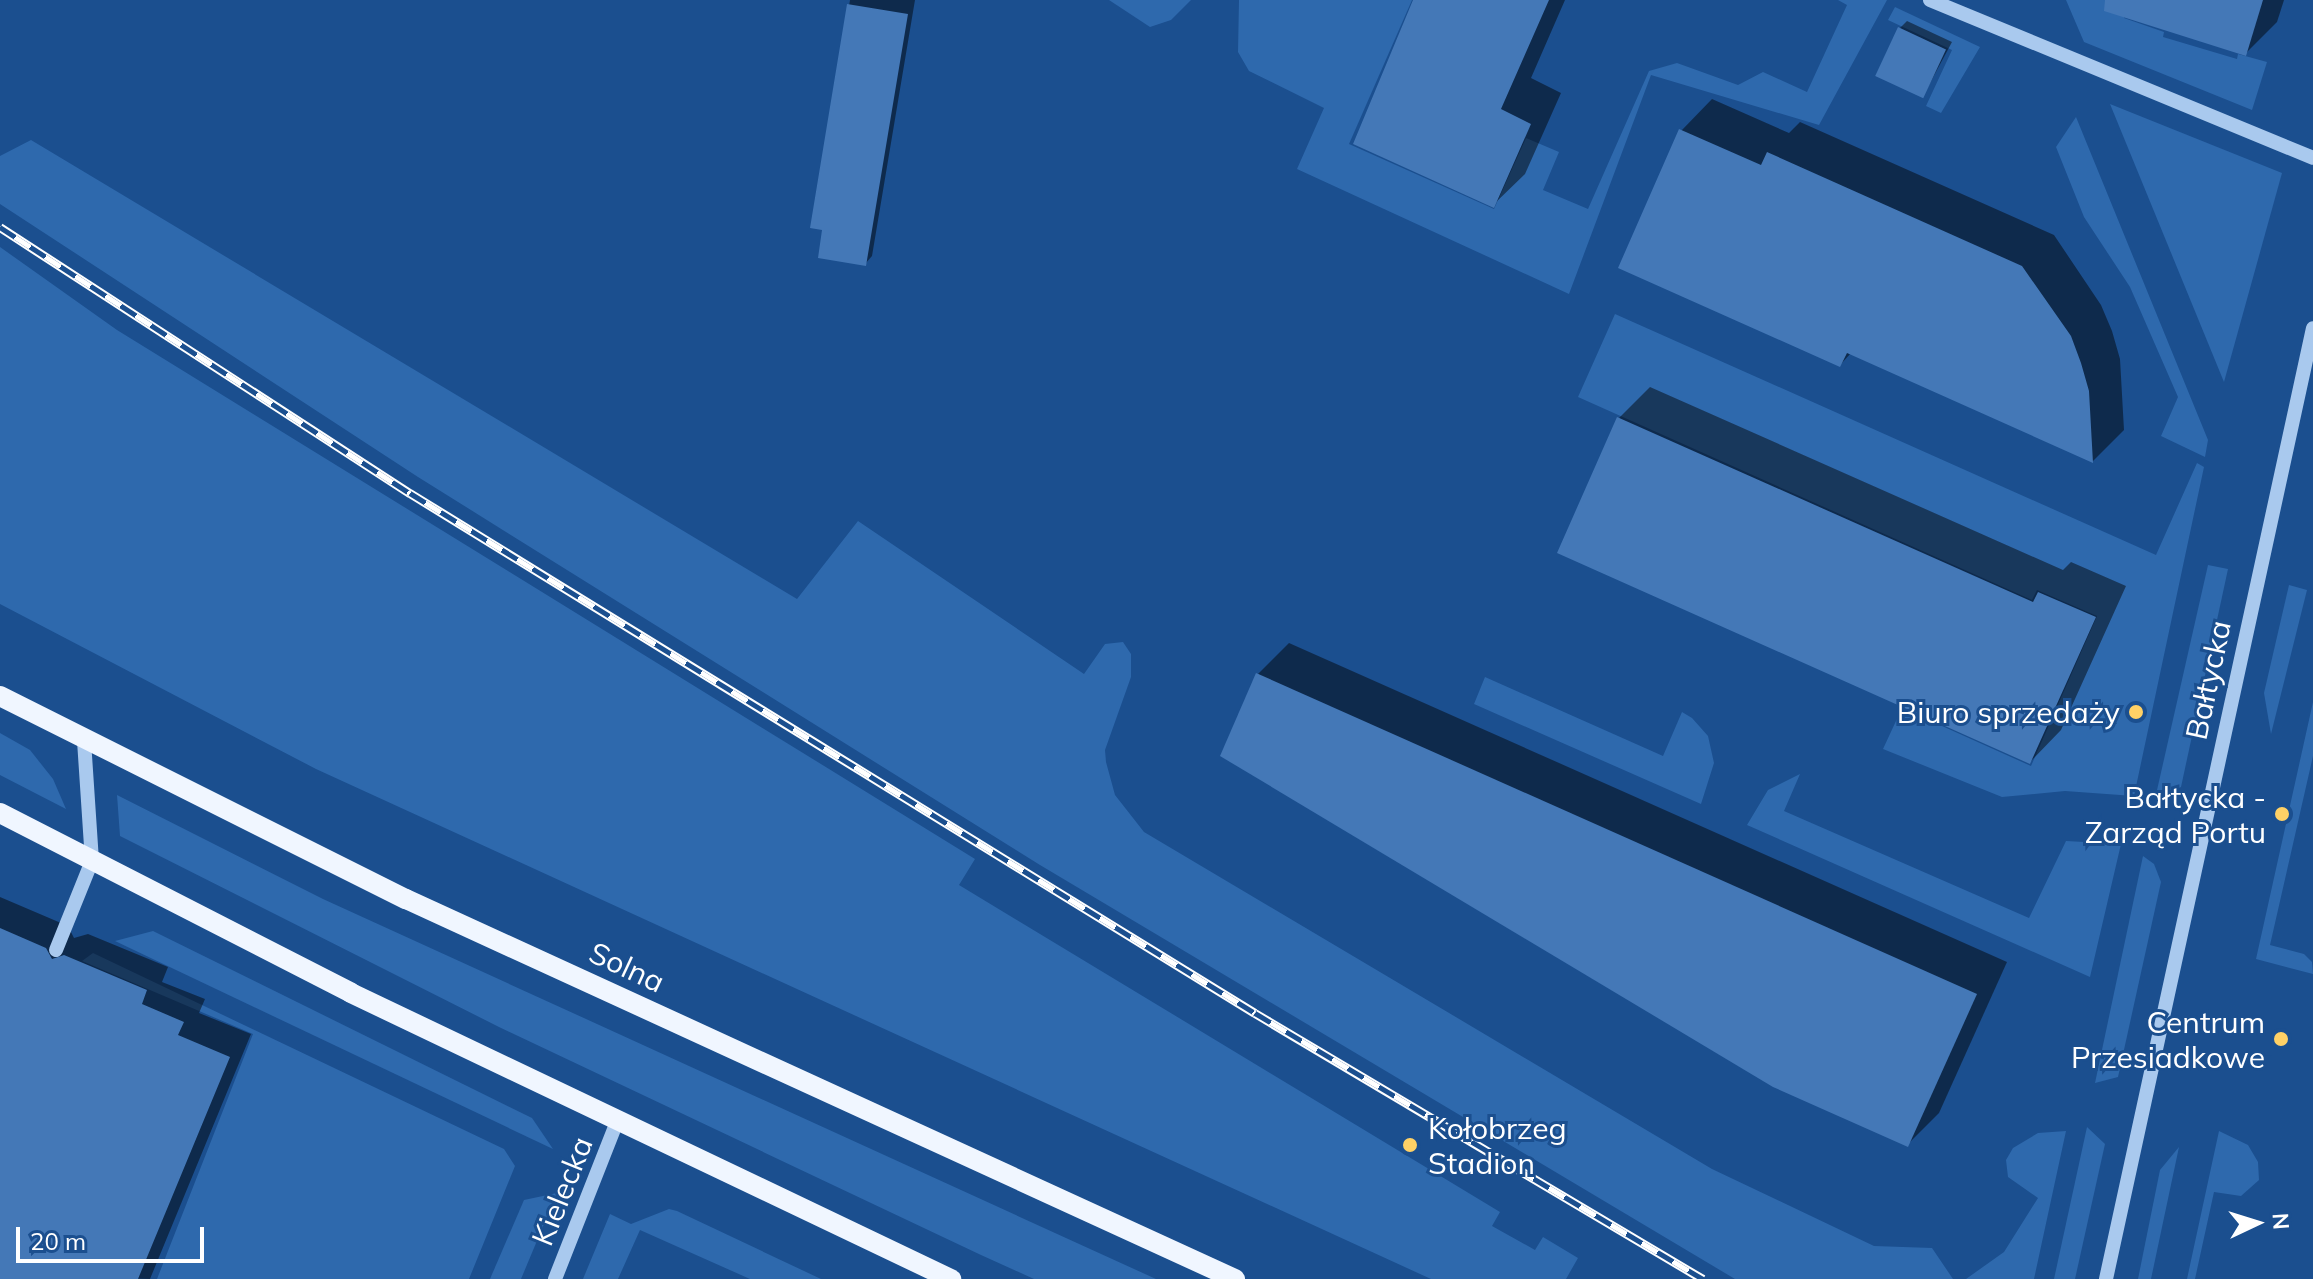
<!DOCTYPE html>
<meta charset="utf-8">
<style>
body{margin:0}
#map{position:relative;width:2313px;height:1279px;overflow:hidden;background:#1b4f8f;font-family:Mulish,sans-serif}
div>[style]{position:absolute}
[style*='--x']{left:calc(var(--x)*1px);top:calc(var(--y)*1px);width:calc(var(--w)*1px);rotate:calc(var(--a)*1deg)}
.green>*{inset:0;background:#2e69ad}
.shadow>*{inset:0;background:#0007}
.building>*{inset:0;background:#4478b7;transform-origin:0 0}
.minor>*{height:14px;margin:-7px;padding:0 7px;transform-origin:7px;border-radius:7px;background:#a9c9ee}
.major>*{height:20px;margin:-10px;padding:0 10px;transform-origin:10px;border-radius:10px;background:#f0f6ff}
.rail>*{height:9px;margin-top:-4.5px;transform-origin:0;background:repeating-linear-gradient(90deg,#1b4f8f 0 18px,#fff 0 36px);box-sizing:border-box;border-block:2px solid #fff}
.dots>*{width:22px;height:22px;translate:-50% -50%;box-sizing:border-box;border:4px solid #1b4f8f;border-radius:50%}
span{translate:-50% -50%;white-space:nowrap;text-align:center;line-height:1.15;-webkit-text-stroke:6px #1b4f8f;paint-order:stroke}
.street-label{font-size:30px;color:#fff}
.poi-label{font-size:30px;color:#fff}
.right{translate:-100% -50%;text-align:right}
.left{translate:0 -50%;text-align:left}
.north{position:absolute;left:2217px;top:1183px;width:80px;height:80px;-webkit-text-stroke:6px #1b4f8f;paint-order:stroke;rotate:86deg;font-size:22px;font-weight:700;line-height:32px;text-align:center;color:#fff}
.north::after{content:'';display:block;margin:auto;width:28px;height:36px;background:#fff;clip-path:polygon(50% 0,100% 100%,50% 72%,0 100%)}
.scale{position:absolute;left:16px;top:1227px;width:188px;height:36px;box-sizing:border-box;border:4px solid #fff;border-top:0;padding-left:10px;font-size:24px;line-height:28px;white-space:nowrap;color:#fff;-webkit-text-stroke:6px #1b4f8f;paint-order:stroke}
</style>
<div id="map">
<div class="green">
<i style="clip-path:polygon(1109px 0,1191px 0,1171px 20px,1150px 27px)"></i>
<i style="clip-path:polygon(1239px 0,1412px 0,1349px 144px,1494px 209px,1526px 138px,1559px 152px,1543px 190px,1588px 209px,1649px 71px,1677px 63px,1738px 85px,1763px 72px,1807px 92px,1847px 5px,1838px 0,1887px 0,1819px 125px,1651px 75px,1569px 294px,1297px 169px,1324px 108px,1249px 71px,1238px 52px)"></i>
<i style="clip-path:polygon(2066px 0,2130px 0,2124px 18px,2164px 32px,2163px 37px,2237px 59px,2238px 54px,2267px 62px,2252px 110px,2084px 42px)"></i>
<i style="clip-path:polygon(1895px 7px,1980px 47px,1941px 113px,1926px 106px,1952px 50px,1888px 20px)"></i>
<i style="clip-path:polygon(2110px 104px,2282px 173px,2224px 382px)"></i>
<i style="clip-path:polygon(2076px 117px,2208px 440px,2205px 457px,2161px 436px,2178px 397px,2130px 287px,2084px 217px,2056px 147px)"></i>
<i style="clip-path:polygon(31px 140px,797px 599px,858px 521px,1084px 674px,1105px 644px,1123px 642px,1131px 654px,1131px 677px,1105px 750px,1106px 762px,1115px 795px,1144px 832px,1712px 1169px,1874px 1246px,1932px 1248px,1953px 1279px,1735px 1279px,1040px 865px,418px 477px,0 204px,0 156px)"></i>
<i style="clip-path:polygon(0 247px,117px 330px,975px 859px,959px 885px,1500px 1212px,1492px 1226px,1535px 1250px,1543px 1237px,1578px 1258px,1566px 1279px,1431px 1279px,316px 769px,0 604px)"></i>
<i style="clip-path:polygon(1615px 314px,2156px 555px,2197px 463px,2204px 467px,2134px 796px,2065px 791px,2002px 797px,1883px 749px,1902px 708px,2031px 766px,2097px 616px,2037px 590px,2032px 600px,1578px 397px)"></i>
<i style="clip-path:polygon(2208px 565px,2228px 569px,2181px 787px,2155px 799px)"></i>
<i style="clip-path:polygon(2289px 585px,2307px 590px,2271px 734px,2264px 693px)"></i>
<i style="clip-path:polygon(1485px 677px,1663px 756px,1682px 712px,1692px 718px,1708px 736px,1714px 763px,1701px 804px,1474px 704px)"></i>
<i style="clip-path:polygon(2313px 702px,2313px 756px,2270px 945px,2304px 954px,2312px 962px,2313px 974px,2256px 959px)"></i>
<i style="clip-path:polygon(0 733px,30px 750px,53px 779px,66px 809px,0 775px)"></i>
<i style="clip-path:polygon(1800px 774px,1784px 811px,2029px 918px,2066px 841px,2121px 844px,2090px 977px,1747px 825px,1768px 790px)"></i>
<i style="clip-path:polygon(117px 795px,323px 899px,1156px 1279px,1034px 1279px,981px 1255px,499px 1027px,120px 836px)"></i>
<i style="clip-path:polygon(2143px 856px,2154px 864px,2161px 882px,2118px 1077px,2095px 1083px)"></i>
<i style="clip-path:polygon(153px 931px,532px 1118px,553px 1149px,115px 941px)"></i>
<i style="clip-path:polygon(93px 953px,504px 1149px,515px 1166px,469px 1279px,157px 1279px,253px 1034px,82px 961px)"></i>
<i style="clip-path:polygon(2087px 1127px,2105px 1144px,2075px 1279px,2054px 1279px)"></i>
<i style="clip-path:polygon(2066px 1131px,2034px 1279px,1966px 1279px,2004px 1252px,2038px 1198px,2008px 1177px,2006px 1160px,2013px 1148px,2038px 1133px)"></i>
<i style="clip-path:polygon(2219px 1131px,2248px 1145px,2258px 1162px,2259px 1180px,2241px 1196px,2214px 1192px,2195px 1279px,2187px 1279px)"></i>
<i style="clip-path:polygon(2179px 1147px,2151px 1279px,2138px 1279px,2160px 1170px)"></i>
<i style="clip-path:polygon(557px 1193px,521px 1279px,490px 1279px,524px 1200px)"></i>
<i style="clip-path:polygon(669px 1209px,677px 1211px,821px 1279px,750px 1279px,640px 1230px,618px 1279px,583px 1279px,610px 1214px,631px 1224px)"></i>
</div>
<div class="shadow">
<i style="clip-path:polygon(850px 0,915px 0,872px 256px,865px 264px,824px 229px,813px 227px)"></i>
<i style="clip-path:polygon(1418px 0,1565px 0,1531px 78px,1561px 93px,1525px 174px,1493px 205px)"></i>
<i style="clip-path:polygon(2153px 0,2284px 0,2277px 22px,2245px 54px)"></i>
<i style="clip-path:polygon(1907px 21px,1952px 42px,1923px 96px,1900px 28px)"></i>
<i style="clip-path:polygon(1712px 99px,1789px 133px,1800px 122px,2054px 235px,2101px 305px,2112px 331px,2120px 359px,2124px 430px,2093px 461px,1851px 353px,1840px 365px,1681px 131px)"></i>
<i style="clip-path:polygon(1650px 387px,2063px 570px,2071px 562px,2126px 586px,2061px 730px,2030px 762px,1619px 418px)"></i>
<i style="clip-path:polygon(1289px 643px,2007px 962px,1939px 1113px,1908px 1144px,1258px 674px)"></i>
<i style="clip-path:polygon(0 897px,68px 926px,74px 938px,88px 934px,168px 967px,162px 982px,205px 999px,199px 1013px,251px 1034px,150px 1279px,0 1275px)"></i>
</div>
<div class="building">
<i style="clip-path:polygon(1413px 0,1549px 0,1501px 109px,1531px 124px,1494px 208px,1353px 144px)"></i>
<i style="clip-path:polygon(2105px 0,2263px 0,2246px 56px,2104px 11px)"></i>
<i style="clip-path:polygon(847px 4px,908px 14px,866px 266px,818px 258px,822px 230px,810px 228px)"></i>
<i style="left:1898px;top:27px;width:53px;height:54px;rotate:25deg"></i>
<i style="clip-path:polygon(1679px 129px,1761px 165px,1767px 152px,2022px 266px,2071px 336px,2081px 363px,2089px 391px,2093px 463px,1847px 353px,1840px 367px,1618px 268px)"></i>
<i style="clip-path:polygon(1617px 417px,2033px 602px,2038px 592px,2096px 617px,2030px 764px,1557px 553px)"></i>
<i style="clip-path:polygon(1256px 673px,1977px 994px,1908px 1147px,1773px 1087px,1220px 756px)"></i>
<i style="clip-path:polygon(0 928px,46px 948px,52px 959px,64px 955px,147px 990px,142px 1004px,184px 1022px,178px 1035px,230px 1057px,138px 1279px,0 1279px)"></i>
</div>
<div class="minor">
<i style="--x:1930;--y:0;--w:414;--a:22.4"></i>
<i style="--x:56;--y:950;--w:96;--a:-68"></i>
<i style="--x:92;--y:861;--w:120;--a:-93.8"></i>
<i style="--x:555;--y:1279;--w:169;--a:-68.5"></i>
<i style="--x:2106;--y:1279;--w:973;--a:-77.72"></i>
</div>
<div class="major">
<i style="--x:0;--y:696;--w:454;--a:26.6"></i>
<i style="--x:406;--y:899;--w:912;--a:24.63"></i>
<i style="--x:0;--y:813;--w:394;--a:27.1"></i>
<i style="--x:351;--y:993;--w:665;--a:25.49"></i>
</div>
<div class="rail">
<i style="--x:0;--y:227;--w:489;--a:33"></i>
<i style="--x:410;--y:493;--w:992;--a:31.61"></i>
<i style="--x:1255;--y:1013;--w:521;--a:30.7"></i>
</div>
<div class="dots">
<i style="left:2136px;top:712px;background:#ffd166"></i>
<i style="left:2282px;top:814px;background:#ffd166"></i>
<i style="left:2281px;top:1039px;background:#ffd166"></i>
<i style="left:1410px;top:1145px;background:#ffd166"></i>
</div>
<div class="street-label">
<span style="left:2208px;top:680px;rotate:-78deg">Bałtycka</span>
<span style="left:627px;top:967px;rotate:25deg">Solna</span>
<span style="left:562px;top:1191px;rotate:-68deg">Kielecka</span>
</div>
<div class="poi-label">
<span class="right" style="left:2120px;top:712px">Biuro sprzedaży</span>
<span class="right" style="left:2266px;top:814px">Bałtycka -<br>Zarząd Portu</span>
<span class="right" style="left:2265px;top:1039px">Centrum<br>Przesiadkowe</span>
<span class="left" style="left:1428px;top:1145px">Kołobrzeg<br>Stadion</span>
</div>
<div class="north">N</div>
<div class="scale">20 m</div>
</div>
